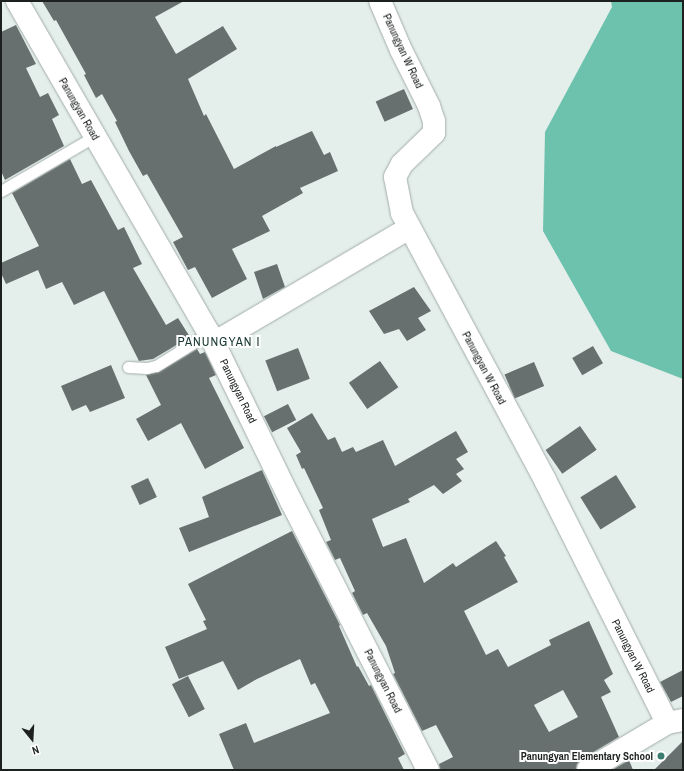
<!DOCTYPE html>
<style>
body{margin:0}
#map{position:relative;width:684px;height:771px;overflow:hidden;background:#e4eeeb;font-family:"Archivo Narrow",sans-serif}
div>[style]{position:absolute}
[style*='--x']{left:calc(var(--x)*1px);top:calc(var(--y)*1px);width:calc(var(--w)*1px);rotate:calc(var(--a)*1deg)}
.forest>*{inset:0;background:#6dc2ae}
.building>*{inset:0;background:#67706e;transform-origin:0 0}
.roads{filter:drop-shadow(0 0 1px #a3adaa) drop-shadow(0 0 1px #a3adaa)}
.lane>*{height:11px;margin:-5.5px;padding:0 5.5px;transform-origin:5.5px;border-radius:5.5px;background:#fff}
.street>*{height:22px;margin:-11px;padding:0 11px;transform-origin:11px;border-radius:11px;background:#fff}
.dots>*{width:11px;height:11px;translate:-50% -50%;box-sizing:border-box;border:2px solid #fff;border-radius:50%}
span{translate:-50% -50%;white-space:nowrap;text-align:center;line-height:1.15;-webkit-text-stroke:4px #fff;paint-order:stroke}
.street-label{font-size:11px;color:#1c201f}
.poi-label{font-size:11px;color:#1c201f;font-weight:700}
.right{translate:-100% -50%;text-align:right}
.quarter-label{font-size:13px;color:#173730;letter-spacing:1px}
.frame{position:absolute;inset:0;border:2px solid #1c201f;pointer-events:none}
.north{position:absolute;left:12px;top:719px;width:40px;height:40px;-webkit-text-stroke:3px #fff;paint-order:stroke;rotate:162deg;font-size:11px;font-weight:700;line-height:16px;text-align:center;color:#1c201f}
.north::after{content:'';display:block;margin:auto;width:14px;height:18px;background:#1c201f;clip-path:polygon(50% 0,100% 100%,50% 72%,0 100%)}
</style>
<div id="map">
<div class="forest">
<i style="clip-path:polygon(611px 1px,683px 1px,683px 379px,611px 351px,543px 231px,545px 132px,612px 7px)"></i>
</div>
<div class="building">
<i style="clip-path:polygon(42px 1px,184px 1px,155px 17px,176px 54px,223px 26px,237px 49px,188px 79px,204px 116px,206px 114px,234px 169px,276px 146px,276px 147px,312px 131px,324px 155px,330px 152px,338px 171px,300px 188px,303px 193px,262px 216px,270px 231px,232px 249px,247px 279px,212px 298px,195px 267px,188px 270px,173px 242px,183px 237px,147px 174px,143px 176px,129px 151px,115px 122px,117px 121px,102px 94px,96px 98px,84px 75px,86px 74px,56px 20px,54px 21px)"></i>
<i style="clip-path:polygon(16px 25px,36px 64px,26px 68px,40px 97px,48px 93px,59px 115px,52px 119px,64px 146px,5px 180px,1px 171px,1px 32px)"></i>
<i style="left:404px;top:89px;width:22px;height:31px;rotate:66deg"></i>
<i style="clip-path:polygon(70px 159px,82px 184px,91px 180px,118px 230px,124px 227px,142px 264px,133px 268px,166px 325px,178px 318px,190px 337px,153px 359px,139px 361px,104px 291px,74px 305px,62px 282px,46px 289px,38px 270px,6px 284px,1px 273px,1px 263px,39px 246px,12px 193px)"></i>
<i style="clip-path:polygon(277px 264px,285px 287px,263px 299px,254px 272px)"></i>
<i style="clip-path:polygon(414px 287px,431px 311px,418px 318px,426px 330px,407px 341px,399px 329px,384px 334px,369px 311px)"></i>
<i style="left:593px;top:346px;width:20px;height:24px;rotate:60deg"></i>
<i style="left:298px;top:348px;width:33px;height:35px;rotate:69deg"></i>
<i style="clip-path:polygon(197px 349px,200px 354px,205px 352px,216px 375px,209px 378px,244px 448px,205px 469px,181px 423px,148px 441px,136px 419px,161px 405px,146px 375px,159px 372px)"></i>
<i style="left:380px;top:361px;width:32px;height:38px;rotate:55deg"></i>
<i style="left:534px;top:362px;width:26px;height:32px;rotate:67deg"></i>
<i style="clip-path:polygon(111px 365px,125px 398px,90px 412px,86px 405px,72px 411px,61px 386px)"></i>
<i style="left:288px;top:404px;width:18px;height:27px;rotate:63deg"></i>
<i style="clip-path:polygon(evenodd,312px 413px,328px 440px,335px 437px,342px 452px,353px 447px,356px 452px,383px 440px,395px 466px,456px 431px,468px 452px,456px 459px,464px 469px,456px 474px,462px 481px,443px 494px,434px 485px,408px 499px,410px 502px,372px 519px,383px 547px,406px 538px,424px 583px,453px 563px,456px 567px,496px 541px,506px 556px,504px 557px,518px 582px,464px 611px,486px 655px,498px 649px,508px 667px,551px 645px,549px 640px,589px 621px,613px 674px,604px 680px,611px 692px,601px 697px,619px 737px,582px 759px,577px 764px,576px 770px,440px 770px,439px 764px,453px 757px,436px 725px,422px 731px,393px 674px,395px 673px,386px 646px,367px 613px,363px 615px,352px 593px,355px 591px,340px 558px,335px 560px,326px 542px,331px 540px,319px 510px,323px 508px,304px 468px,302px 469px,296px 455px,301px 452px,287px 428px,312px 413px,563px 690px,578px 717px,549px 732px,534px 705px,563px 690px)"></i>
<i style="left:580px;top:426px;width:29px;height:42px;rotate:55deg"></i>
<i style="clip-path:polygon(262px 470px,282px 515px,189px 552px,179px 528px,209px 517px,202px 497px)"></i>
<i style="left:616px;top:475px;width:38px;height:42px;rotate:58deg"></i>
<i style="left:148px;top:478px;width:21px;height:19px;rotate:65deg"></i>
<i style="clip-path:polygon(292px 531px,340px 625px,339px 626px,357px 667px,358px 666px,369px 686px,371px 685px,399px 742px,405px 754px,398px 758px,404px 770px,234px 770px,219px 734px,246px 723px,254px 743px,330px 713px,315px 683px,311px 685px,300px 659px,257px 679px,238px 690px,223px 661px,179px 679px,165px 647px,207px 629px,203px 621px,206px 620px,188px 584px)"></i>
<i style="clip-path:polygon(683px 670px,683px 696px,671px 702px,660px 682px)"></i>
<i style="left:188px;top:676px;width:37px;height:18px;rotate:63deg"></i>
<i style="clip-path:polygon(683px 741px,683px 770px,654px 770px)"></i>
<i style="clip-path:polygon(629px 760px,633px 770px,612px 770px)"></i>
</div>
<div class="roads">
<div class="lane">
<i style="--x:1;--y:191;--w:109;--a:-30.3"></i>
<i style="--x:128;--y:367;--w:19;--a:3"></i>
<i style="--x:147;--y:368;--w:9;--a:-13"></i>
<i style="--x:156;--y:366;--w:62;--a:-31.9"></i>
</div>
<div class="street">
<i style="--x:17;--y:1;--w:384;--a:60"></i>
<i style="--x:209;--y:333;--w:187;--a:64"></i>
<i style="--x:291;--y:501;--w:302;--a:63"></i>
<i style="--x:380;--y:1;--w:53;--a:66.8"></i>
<i style="--x:401;--y:50;--w:63;--a:63.4"></i>
<i style="--x:429;--y:106;--w:16;--a:72"></i>
<i style="--x:434;--y:121;--w:12;--a:90"></i>
<i style="--x:434;--y:133;--w:45;--a:135.9"></i>
<i style="--x:402;--y:164;--w:15;--a:118"></i>
<i style="--x:395;--y:177;--w:37;--a:79"></i>
<i style="--x:402;--y:213;--w:303;--a:61.8"></i>
<i style="--x:545;--y:480;--w:272;--a:63.3"></i>
<i style="--x:214;--y:343;--w:226;--a:-30.5"></i>
<i style="--x:588;--y:770;--w:92;--a:-30.7"></i>
<i style="--x:667;--y:723;--w:16;--a:-11"></i>
</div>
</div>
<div class="dots">
<i style="left:661px;top:756px;background:#3b7d6e"></i>
</div>
<div class="street-label">
<span style="left:403px;top:51px;rotate:65deg">Panungyan W Road</span>
<span style="left:79px;top:109px;rotate:60deg">Panungyan Road</span>
<span style="left:484px;top:368px;rotate:62deg">Panungyan W Road</span>
<span style="left:238px;top:391px;rotate:64deg">Panungyan Road</span>
<span style="left:633px;top:656px;rotate:63deg">Panungyan W Road</span>
<span style="left:383px;top:681px;rotate:63deg">Panungyan Road</span>
</div>
<div class="poi-label">
<span class="right" style="left:653px;top:756px">Panungyan Elementary School</span>
</div>
<div class="quarter-label">
<span style="left:219px;top:342px">PANUNGYAN I</span>
</div>
<div class="frame"></div>
<div class="north">N</div>
</div>
